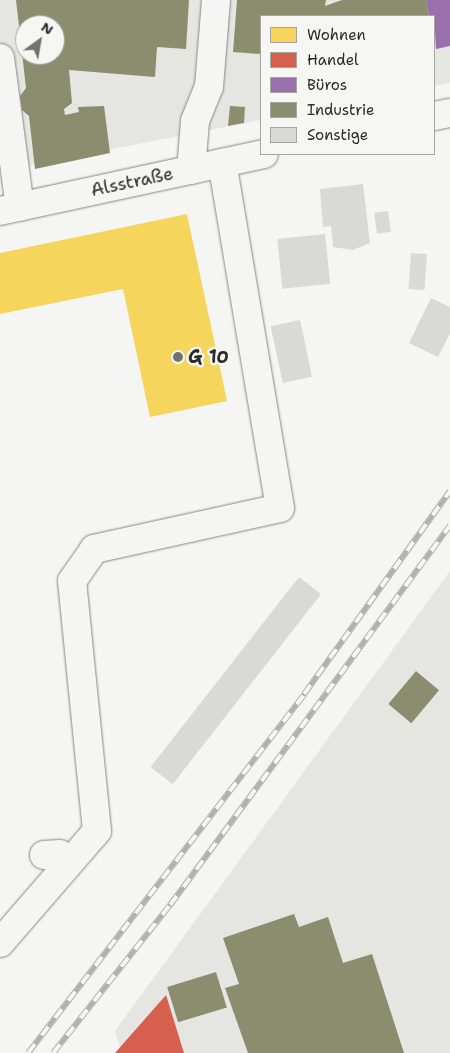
<!DOCTYPE html>
<meta charset="utf-8">
<style>
body{margin:0}
#map{position:relative;width:450px;height:1053px;overflow:hidden;background:#f5f5f3;font-family:"Shantell Sans",sans-serif}
div>[style]{position:absolute}
[style*='--x']{left:calc(var(--x)*1px);top:calc(var(--y)*1px);width:calc(var(--w)*1px);rotate:calc(var(--a)*1deg)}
.built>*{inset:0;background:#e5e5e2}
.homes>*{inset:0;background:#f6d55c}
.shops>*{inset:0;background:#d6604d}
.offices>*{inset:0;background:#9970ab}
.industry>*{inset:0;background:#8c8c6e;transform-origin:0 0}
.building>*{inset:0;background:#d9d9d8;transform-origin:0 0}
.roads{filter:drop-shadow(0 0 1px #868685) drop-shadow(0 0 1px #868685)}
.minor>*{height:28px;margin:-14px;padding:0 14px;transform-origin:14px;border-radius:14px;background:#f5f5f3}
.rail>*{height:5.5px;margin-top:-2.75px;transform-origin:0;background:repeating-linear-gradient(90deg,#f6f6f2 0 11px,#b0b0af 0 22px);box-sizing:border-box;border-block:1px solid #b0b0af}
.dots>*{width:14px;height:14px;translate:-50% -50%;box-sizing:border-box;border:2px solid #f6f6f2;border-radius:50%}
span{translate:-50% -50%;white-space:nowrap;text-align:center;line-height:1.15;-webkit-text-stroke:5px #f6f6f2;paint-order:stroke}
.street-label{font-size:18px;color:#2b2b2b}
.poi-label{font-size:18px;color:#2b2b2b;font-weight:700}
.left{translate:0 -50%;text-align:left}
.legend{position:absolute;left:260px;top:15px;width:175px;height:140px;box-sizing:border-box;background:#f6f6f2;border:1px solid #a5a5a2;margin:0;padding:6px 9px;list-style:none;font-size:15px;color:#2b2b2b}
.legend li{display:flex;align-items:center;gap:10px;height:25px}
.legend b{width:25px;border:1px solid #a5a5a2}
.north{position:absolute;left:15px;top:15px;width:50px;height:50px;box-sizing:border-box;background:#f6f6f2;border:1px solid #a5a5a2;border-radius:50%;rotate:32deg;font-size:14px;font-weight:700;line-height:20px;text-align:center;color:#2b2b2b}
.north::after{content:'';display:block;margin:auto;width:18px;height:22px;background:#727271;clip-path:polygon(50% 0,100% 100%,50% 72%,0 100%)}
</style>
<div id="map">
<div class="built">
<i style="clip-path:polygon(evenodd,0 0,450px 0,450px 83px,434px 86px,434px 16px,261px 16px,261px 120px,0 171px,0 0,25px 25px,55px 25px,55px 55px,25px 55px,25px 25px)"></i>
<i style="clip-path:polygon(450px 571px,450px 1053px,122px 1053px,115px 1031px)"></i>
</div>
<div class="homes">
<i style="clip-path:polygon(187px 214px,227px 401px,150px 417px,123px 289px,0 314px,0 253px)"></i>
</div>
<div class="shops">
<i style="clip-path:polygon(166px 995px,184px 1053px,115px 1053px)"></i>
</div>
<div class="offices">
<i style="clip-path:polygon(426px 0,450px 0,450px 46px,436px 49px,434px 16px,429px 16px)"></i>
</div>
<div class="industry">
<i style="clip-path:polygon(evenodd,16px 0,189px 0,186px 49px,157px 47px,155px 77px,69px 70px,72px 103px,64px 109px,65px 115px,79px 112px,78px 107px,104px 106px,110px 153px,35px 169px,29px 116px,22px 110px,20px 96px,26px 88px,16px 0,25px 25px,55px 25px,55px 55px,25px 55px,25px 25px)"></i>
<i style="clip-path:polygon(237px 0,326px 0,325px 6px,342px 0,426px 0,429px 16px,261px 16px,261px 54px,233px 52px)"></i>
<i style="clip-path:polygon(230px 106px,245px 107px,244px 123px,228px 126px)"></i>
<i style="left:416px;top:671px;width:30px;height:43px;rotate:40deg"></i>
<i style="clip-path:polygon(294px 914px,299px 927px,328px 917px,343px 963px,372px 954px,404px 1053px,248px 1053px,225px 988px,239px 984px,223px 938px)"></i>
<i style="left:216px;top:972px;width:37px;height:51px;rotate:73deg"></i>
</div>
<div class="building">
<i style="clip-path:polygon(363px 184px,370px 243px,353px 250px,333px 247px,331px 226px,323px 227px,320px 189px)"></i>
<i style="left:388px;top:211px;width:21px;height:14px;rotate:82deg"></i>
<i style="left:325px;top:234px;width:50px;height:48px;rotate:84deg"></i>
<i style="left:411px;top:253px;width:16px;height:36px;rotate:4deg"></i>
<i style="clip-path:polygon(431px 298px,450px 307px,450px 333px,438px 357px,409px 343px)"></i>
<i style="left:300px;top:320px;width:58px;height:30px;rotate:78deg"></i>
<i style="left:299px;top:577px;width:28px;height:241px;rotate:38deg"></i>
</div>
<div class="roads">
<div class="minor">
<i style="--x:0;--y:58;--w:150;--a:82.4"></i>
<i style="--x:434;--y:116;--w:16;--a:-11"></i>
<i style="--x:191;--y:170;--w:49;--a:-85.3"></i>
<i style="--x:195;--y:121;--w:37;--a:-68"></i>
<i style="--x:209;--y:87;--w:87;--a:-85.4"></i>
<i style="--x:0;--y:211;--w:270;--a:-12.2"></i>
<i style="--x:44;--y:855;--w:16;--a:-4"></i>
<i style="--x:0;--y:943;--w:148;--a:-49.1"></i>
<i style="--x:97;--y:831;--w:251;--a:-95.7"></i>
<i style="--x:72;--y:581;--w:39;--a:-55"></i>
<i style="--x:94;--y:549;--w:190;--a:-12.4"></i>
<i style="--x:280;--y:508;--w:350;--a:-99.5"></i>
</div>
</div>
<div class="rail">
<i style="--x:28;--y:1053;--w:453;--a:-52.4"></i>
<i style="--x:304;--y:694;--w:250;--a:-54.3"></i>
<i style="--x:53;--y:1053;--w:189;--a:-51.7"></i>
<i style="--x:170;--y:905;--w:472;--a:-53.6"></i>
</div>
<div class="dots">
<i style="left:178px;top:357px;background:#727271"></i>
</div>
<div class="street-label">
<span style="left:132px;top:182px;rotate:-12deg">Alsstraße</span>
</div>
<div class="poi-label">
<span class="left" style="left:188px;top:357px">G 10</span>
</div>
<ul class="legend">
<li><b style="height:14px;background:#f6d55c"></b>Wohnen</li>
<li><b style="height:14px;background:#d6604d"></b>Handel</li>
<li><b style="height:14px;background:#9970ab"></b>Büros</li>
<li><b style="height:14px;background:#8c8c6e"></b>Industrie</li>
<li><b style="height:14px;background:#d9d9d8"></b>Sonstige</li>
</ul>
<div class="north">N</div>
</div>
